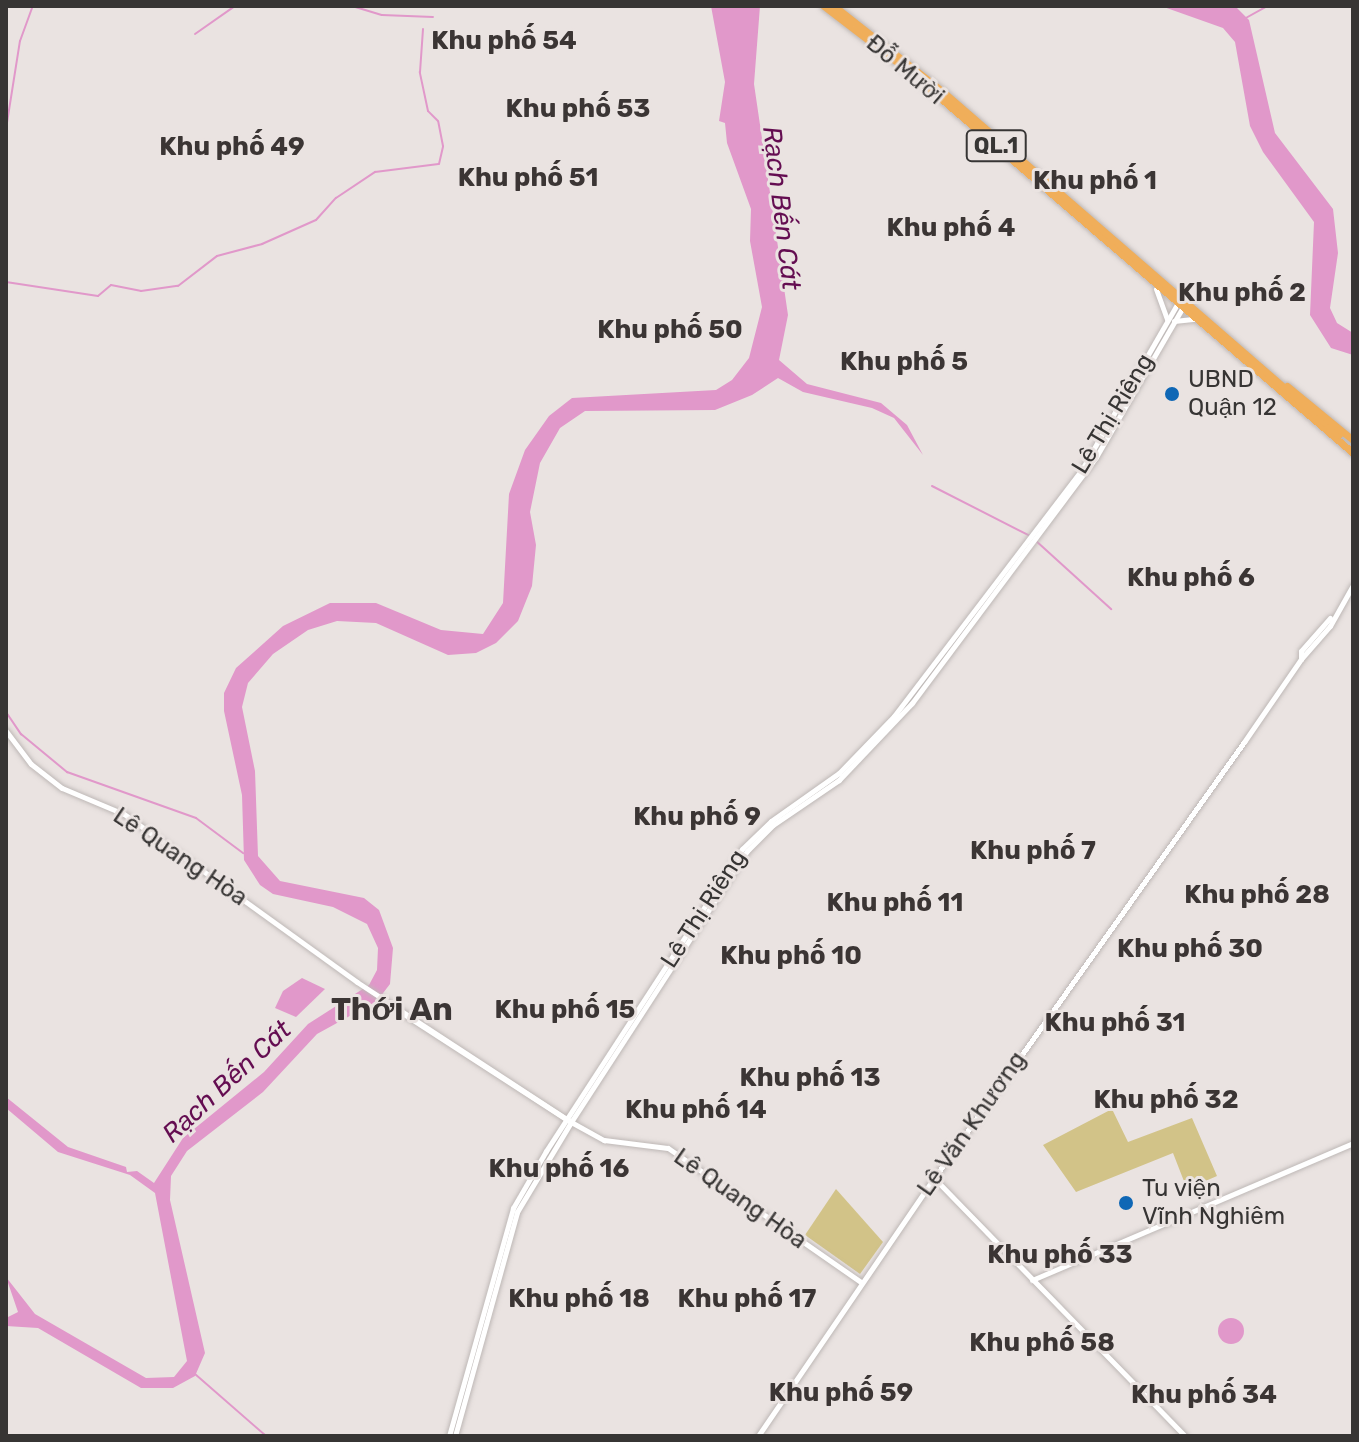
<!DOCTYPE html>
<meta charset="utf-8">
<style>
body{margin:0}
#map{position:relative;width:1359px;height:1442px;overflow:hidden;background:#eae3e1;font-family:Rubik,sans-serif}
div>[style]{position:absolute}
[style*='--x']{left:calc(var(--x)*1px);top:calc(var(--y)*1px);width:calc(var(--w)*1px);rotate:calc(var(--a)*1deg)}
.green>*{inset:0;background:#d2c388}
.water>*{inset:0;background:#e198ca}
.round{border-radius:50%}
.stream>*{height:2px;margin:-1px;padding:0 1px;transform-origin:1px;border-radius:1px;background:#e198ca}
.roads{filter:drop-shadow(0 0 2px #beb8b6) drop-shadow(0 0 2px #beb8b6)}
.tertiary>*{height:5px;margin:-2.5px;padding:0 2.5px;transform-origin:2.5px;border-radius:2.5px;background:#fff}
.secondary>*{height:5px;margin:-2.5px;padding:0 2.5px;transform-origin:2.5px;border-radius:2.5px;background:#fff}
.trunk>*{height:7px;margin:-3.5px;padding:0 3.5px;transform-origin:3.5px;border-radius:3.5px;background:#f0ae5a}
.dots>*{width:22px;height:22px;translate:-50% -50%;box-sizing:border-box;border:4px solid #eae3e1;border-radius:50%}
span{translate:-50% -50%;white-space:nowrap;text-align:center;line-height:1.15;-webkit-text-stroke:6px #eae3e1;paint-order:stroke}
.shield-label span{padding:2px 6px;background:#eae3e1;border:2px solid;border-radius:6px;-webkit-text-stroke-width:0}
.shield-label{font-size:22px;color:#373534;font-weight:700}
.street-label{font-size:24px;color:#373534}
.poi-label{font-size:24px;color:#373534}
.left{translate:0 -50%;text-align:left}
.neighbourhood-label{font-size:26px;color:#3b3534;font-weight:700}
.water-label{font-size:26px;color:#640d51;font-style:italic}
.district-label{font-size:32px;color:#3b3534;font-weight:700}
.frame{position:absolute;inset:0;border:8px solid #373534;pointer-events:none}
</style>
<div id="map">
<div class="green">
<i style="clip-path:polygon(1112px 1109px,1128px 1142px,1192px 1118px,1217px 1176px,1187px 1189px,1173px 1153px,1076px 1192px,1043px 1145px)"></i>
<i style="clip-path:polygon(836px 1189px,883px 1242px,860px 1274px,805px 1235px)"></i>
</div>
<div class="water">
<i style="clip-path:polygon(711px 6px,760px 6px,754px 84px,788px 315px,779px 360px,807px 384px,881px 403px,907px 425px,923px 455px,894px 418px,872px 408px,803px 392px,778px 378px,752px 395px,715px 410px,585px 411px,560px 428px,540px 463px,530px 512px,536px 545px,532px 586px,518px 621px,496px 643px,476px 653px,448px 655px,376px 623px,337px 621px,308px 630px,273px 654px,248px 683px,242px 707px,255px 771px,258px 856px,280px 881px,364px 898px,379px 910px,393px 948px,390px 984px,377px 1001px,317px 1034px,263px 1092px,187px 1151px,171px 1176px,170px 1200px,205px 1353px,195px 1376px,173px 1388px,141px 1388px,38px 1328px,6px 1326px,6px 1318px,18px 1312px,6px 1277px,35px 1314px,146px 1378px,174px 1377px,187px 1361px,155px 1193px,130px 1175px,58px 1152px,6px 1108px,6px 1097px,68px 1147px,126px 1167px,127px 1172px,137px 1171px,154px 1183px,183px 1138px,264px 1072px,308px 1024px,369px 985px,377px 970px,378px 948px,367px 924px,333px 907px,273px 894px,260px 885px,244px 860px,242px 795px,224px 711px,224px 693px,236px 668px,283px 626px,330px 603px,376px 603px,441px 630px,483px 634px,503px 603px,509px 494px,525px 450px,549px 416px,572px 398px,716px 390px,732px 380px,749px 358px,762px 307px,750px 241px,751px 209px,727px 143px,725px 123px,719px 121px,725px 82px)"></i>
<i style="clip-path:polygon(1161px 6px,1235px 6px,1249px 20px,1275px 133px,1333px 209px,1338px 253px,1330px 308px,1337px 323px,1353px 333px,1353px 355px,1331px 348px,1310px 315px,1314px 222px,1263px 152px,1250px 126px,1235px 42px,1223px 28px)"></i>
<i style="clip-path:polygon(302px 978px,325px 989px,296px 1017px,275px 1008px,283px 991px)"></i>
<i class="round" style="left:1218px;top:1318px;width:26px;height:26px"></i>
</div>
<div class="stream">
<i style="--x:352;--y:6;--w:31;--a:17"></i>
<i style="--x:382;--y:15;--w:51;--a:2.2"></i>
<i style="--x:1244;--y:19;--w:26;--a:-29"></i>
<i style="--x:195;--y:34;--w:49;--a:-35"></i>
<i style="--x:6;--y:129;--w:89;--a:-81"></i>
<i style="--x:20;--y:41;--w:37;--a:-70"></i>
<i style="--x:6;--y:282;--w:93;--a:8.7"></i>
<i style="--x:98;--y:296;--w:17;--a:-40"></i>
<i style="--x:111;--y:285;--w:31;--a:11"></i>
<i style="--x:141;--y:291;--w:37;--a:-8"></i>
<i style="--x:178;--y:286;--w:49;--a:-37.6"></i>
<i style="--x:217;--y:256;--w:47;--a:-14.9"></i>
<i style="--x:262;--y:244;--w:59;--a:-24"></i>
<i style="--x:316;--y:220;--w:30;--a:-48"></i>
<i style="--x:336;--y:198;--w:47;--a:-33.7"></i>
<i style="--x:375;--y:172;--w:64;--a:-7.1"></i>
<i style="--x:439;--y:164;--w:18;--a:-77"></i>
<i style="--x:443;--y:146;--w:25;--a:-101"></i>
<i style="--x:438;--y:121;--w:14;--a:-135"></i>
<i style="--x:428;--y:111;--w:40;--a:-102"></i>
<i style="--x:420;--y:72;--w:43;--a:-86"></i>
<i style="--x:932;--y:486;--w:110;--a:27"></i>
<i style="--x:1035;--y:540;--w:103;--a:42.2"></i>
<i style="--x:6;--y:712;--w:27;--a:56"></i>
<i style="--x:21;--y:734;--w:60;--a:39.6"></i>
<i style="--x:67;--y:772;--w:137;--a:19.6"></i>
<i style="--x:196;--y:818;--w:59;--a:36.7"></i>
<i style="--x:195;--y:1374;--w:94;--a:41.1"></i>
</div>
<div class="roads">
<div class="tertiary">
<i style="--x:1156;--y:289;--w:33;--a:70"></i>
<i style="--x:1174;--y:321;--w:19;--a:-6"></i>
<i style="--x:6;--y:731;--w:41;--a:52.9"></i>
<i style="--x:31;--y:764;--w:39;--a:38"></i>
<i style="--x:62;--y:788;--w:67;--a:22.8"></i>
<i style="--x:124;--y:814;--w:287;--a:35.8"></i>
<i style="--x:357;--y:982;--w:256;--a:33.2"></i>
<i style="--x:571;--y:1122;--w:38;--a:29"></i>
<i style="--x:604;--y:1140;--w:64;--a:7.1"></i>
<i style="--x:668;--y:1148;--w:235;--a:34.8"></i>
<i style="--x:402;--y:1013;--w:195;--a:32.9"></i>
<i style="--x:1032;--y:1280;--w:349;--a:-23.1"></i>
<i style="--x:449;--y:1436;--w:237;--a:-74.3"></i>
<i style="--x:513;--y:1208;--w:66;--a:-59.9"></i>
<i style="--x:546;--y:1151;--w:360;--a:-57"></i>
<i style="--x:742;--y:849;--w:40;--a:-44"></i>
<i style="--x:771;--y:821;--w:83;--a:-35.2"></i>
<i style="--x:839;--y:773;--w:79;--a:-46"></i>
<i style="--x:894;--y:716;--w:310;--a:-52.7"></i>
<i style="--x:1082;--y:469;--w:194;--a:-60"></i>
<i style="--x:455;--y:1436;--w:232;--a:-74.5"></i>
<i style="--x:517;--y:1212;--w:105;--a:-59"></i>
<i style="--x:571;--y:1122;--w:323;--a:-57"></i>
<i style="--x:747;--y:851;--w:37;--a:-45"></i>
<i style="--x:773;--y:825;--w:80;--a:-34.3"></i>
<i style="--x:839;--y:780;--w:106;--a:-46.5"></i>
<i style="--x:912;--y:703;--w:307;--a:-53.2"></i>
<i style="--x:1096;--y:457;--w:176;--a:-59.9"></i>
</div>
<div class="secondary">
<i style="--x:1301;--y:659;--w:44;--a:-48.7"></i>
<i style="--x:1330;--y:626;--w:47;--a:-60.7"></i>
<i style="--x:934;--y:1178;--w:360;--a:45.8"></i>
<i style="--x:758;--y:1436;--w:312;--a:-55.7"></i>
<i style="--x:934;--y:1178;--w:535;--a:-54.59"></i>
<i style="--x:1244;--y:742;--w:101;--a:-55.5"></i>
<i style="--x:1301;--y:659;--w:8;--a:-90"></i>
<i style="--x:1301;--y:651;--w:44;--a:-48.7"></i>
</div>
<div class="trunk">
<i style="--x:824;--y:6;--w:108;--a:37.5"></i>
<i style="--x:910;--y:72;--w:584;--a:40.7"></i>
<i style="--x:834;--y:6;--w:137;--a:38.2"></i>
<i style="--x:942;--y:91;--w:525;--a:40.91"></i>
<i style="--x:1287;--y:386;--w:85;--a:39.3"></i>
</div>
</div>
<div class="dots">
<i style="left:1172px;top:394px;background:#0f67b5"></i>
<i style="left:1126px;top:1203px;background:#0f67b5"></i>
</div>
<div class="shield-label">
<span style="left:996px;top:146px">QL.1</span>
</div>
<div class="street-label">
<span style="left:905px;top:70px;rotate:40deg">Đỗ Mười</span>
<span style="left:1113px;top:414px;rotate:-59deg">Lê Thị Riêng</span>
<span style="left:180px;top:857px;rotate:34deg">Lê Quang Hòa</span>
<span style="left:704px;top:909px;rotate:-57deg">Lê Thị Riêng</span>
<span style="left:972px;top:1124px;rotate:-55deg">Lê Văn Khương</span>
<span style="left:740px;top:1199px;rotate:35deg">Lê Quang Hòa</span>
</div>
<div class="poi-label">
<span class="left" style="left:1188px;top:394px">UBND<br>Quận 12</span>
<span class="left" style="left:1142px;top:1203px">Tu viện<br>Vĩnh Nghiêm</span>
</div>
<div class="neighbourhood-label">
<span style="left:504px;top:41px">Khu phố 54</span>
<span style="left:578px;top:109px">Khu phố 53</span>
<span style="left:232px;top:147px">Khu phố 49</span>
<span style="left:528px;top:178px">Khu phố 51</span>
<span style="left:1095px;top:181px">Khu phố 1</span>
<span style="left:951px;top:228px">Khu phố 4</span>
<span style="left:1242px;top:293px">Khu phố 2</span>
<span style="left:670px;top:330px">Khu phố 50</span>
<span style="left:904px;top:362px">Khu phố 5</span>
<span style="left:1191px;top:578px">Khu phố 6</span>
<span style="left:697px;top:817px">Khu phố 9</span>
<span style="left:1033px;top:851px">Khu phố 7</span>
<span style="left:1257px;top:895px">Khu phố 28</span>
<span style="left:895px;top:903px">Khu phố 11</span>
<span style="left:1190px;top:949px">Khu phố 30</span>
<span style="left:791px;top:956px">Khu phố 10</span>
<span style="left:565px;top:1010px">Khu phố 15</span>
<span style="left:1115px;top:1023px">Khu phố 31</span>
<span style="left:810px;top:1078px">Khu phố 13</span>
<span style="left:1166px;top:1100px">Khu phố 32</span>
<span style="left:696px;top:1110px">Khu phố 14</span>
<span style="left:559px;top:1169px">Khu phố 16</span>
<span style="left:1060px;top:1255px">Khu phố 33</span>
<span style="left:579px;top:1299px">Khu phố 18</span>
<span style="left:747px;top:1299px">Khu phố 17</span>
<span style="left:1042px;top:1343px">Khu phố 58</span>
<span style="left:841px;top:1393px">Khu phố 59</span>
<span style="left:1204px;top:1395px">Khu phố 34</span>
</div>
<div class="water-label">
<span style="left:781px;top:208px;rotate:83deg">Rạch Bến Cát</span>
<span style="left:227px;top:1082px;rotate:-43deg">Rạch Bến Cát</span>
</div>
<div class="district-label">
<span style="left:392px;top:1009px">Thới An</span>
</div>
<div class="frame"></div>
</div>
